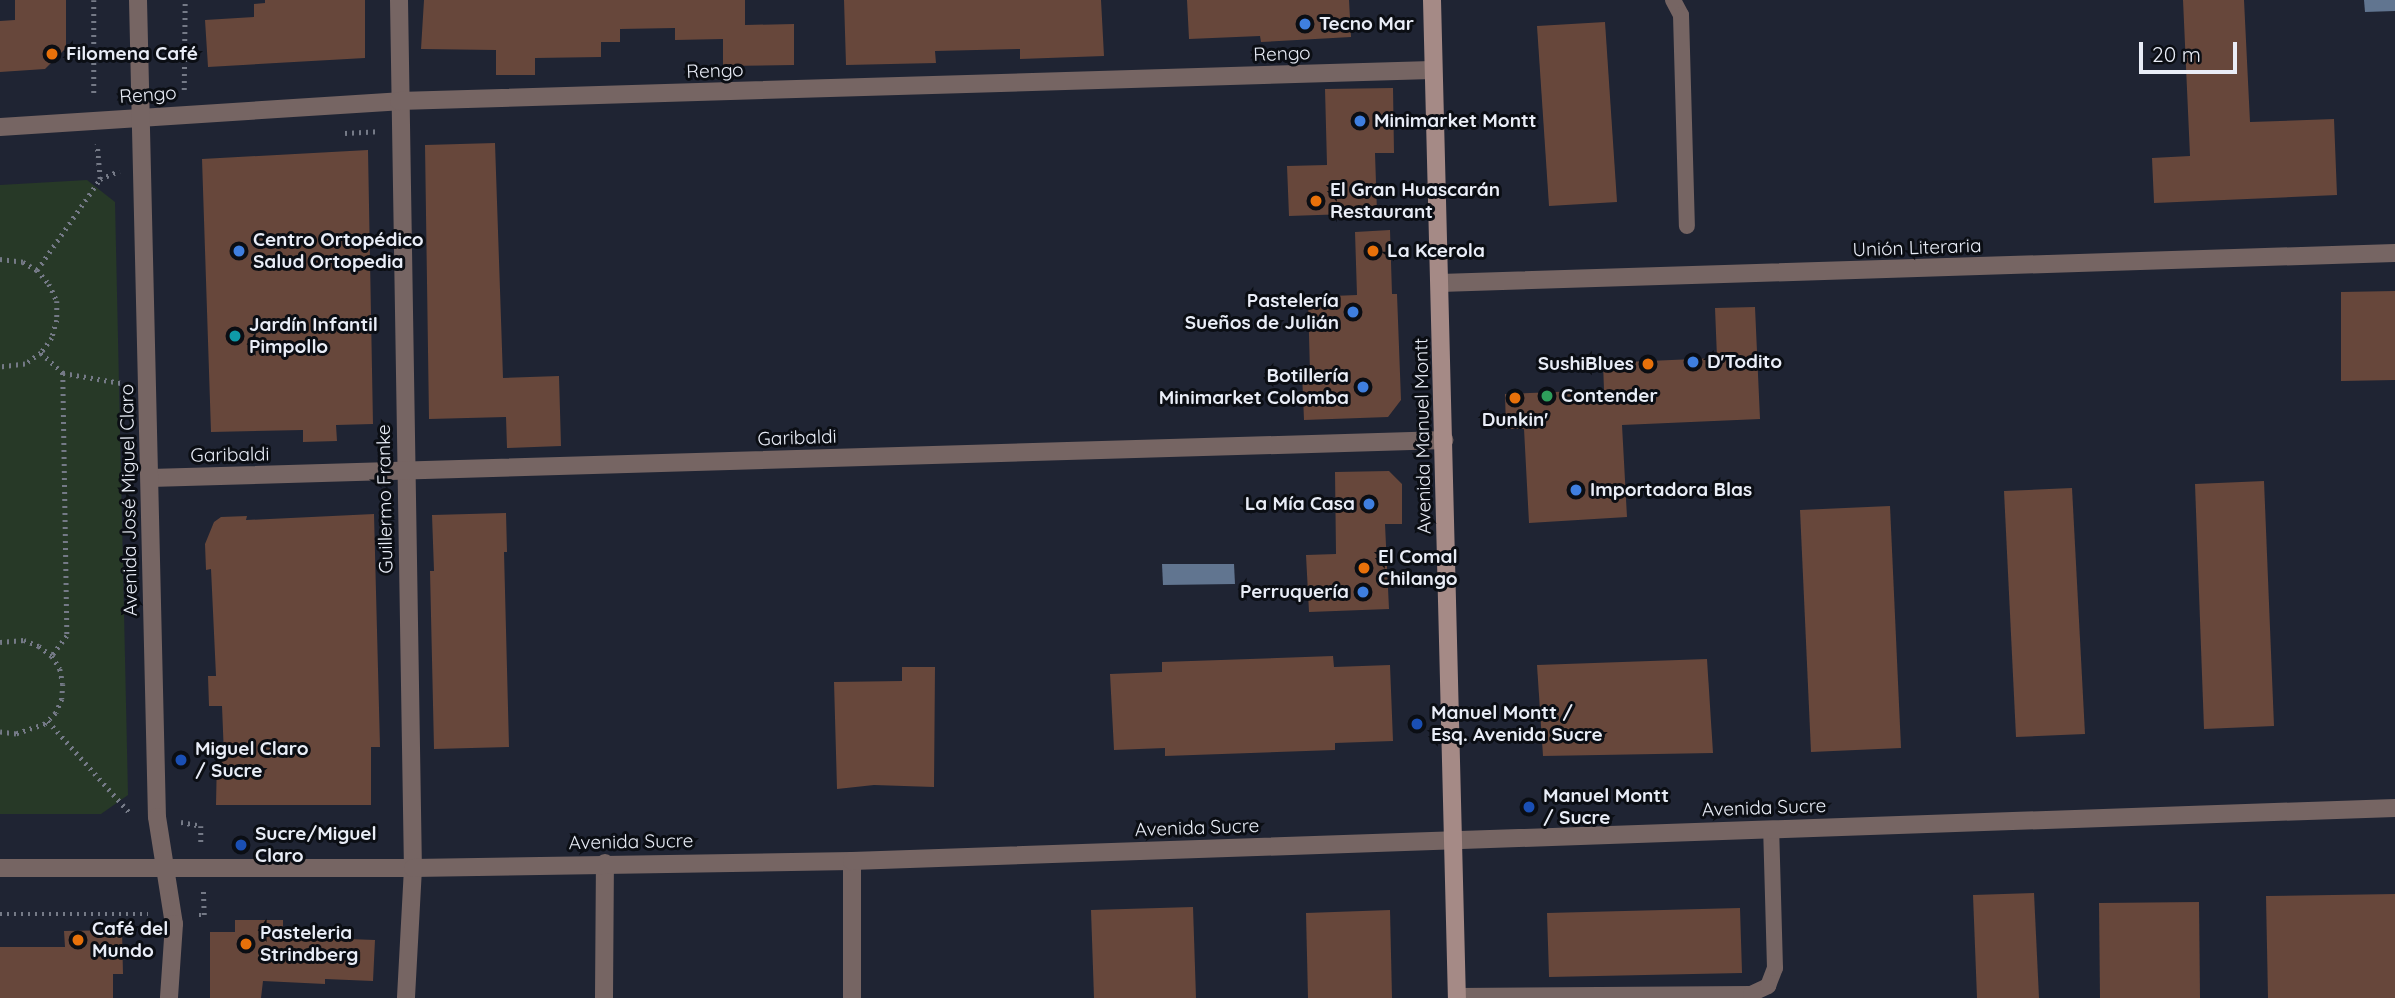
<!DOCTYPE html>
<meta charset="utf-8">
<style>
body{margin:0}
#map{position:relative;width:2395px;height:998px;overflow:hidden;background:#1f2433;font-family:Quicksand,sans-serif}
div>[style]{position:absolute}
.green>*{inset:0;background:#273927}
.water>*{inset:0;background:#617590}
.building>*{inset:0;background:#67473b}
.path>*{height:4.5px;margin-top:-2.25px;transform-origin:0;background:repeating-linear-gradient(90deg,#757a87 0 2px,transparent 0 7px)}
.service>*{height:16px;margin:-8px;padding:0 8px;transform-origin:8px;border-radius:8px;background:#766563}
.minor>*{height:18px;margin:-9px;padding:0 9px;transform-origin:9px;border-radius:9px;background:#766563}
.tertiary>*{height:18px;margin:-9px;padding:0 9px;transform-origin:9px;border-radius:9px;background:#766563}
.secondary>*{height:18px;margin:-9px;padding:0 9px;transform-origin:9px;border-radius:9px;background:#a58a86}
.dots>*{width:19px;height:19px;translate:-50% -50%;box-sizing:border-box;border:4px solid #0b0e14;border-radius:50%}
span{translate:-50% -50%;white-space:nowrap;text-align:center;line-height:1.15;-webkit-text-stroke:6px #0b0e14;paint-order:stroke}
.poi-label{font-size:19px;color:#e9edf7;font-weight:700}
.left{translate:0 -50%;text-align:left}
.right{translate:-100% -50%;text-align:right}
.street-label{font-size:19px;color:#e9edf7}
.scale{position:absolute;left:2139px;top:42px;width:98px;height:32px;box-sizing:border-box;border:4px solid #e9edf7;border-top:0;padding-left:9px;font-size:21px;line-height:24px;white-space:nowrap;color:#e9edf7;-webkit-text-stroke:5px #0b0e14;paint-order:stroke}
</style>
<div id="map">
<div class="green">
<div style="clip-path:polygon(87px 180px,115px 202px,128px 795px,101px 814px,0 814px,0 185px)"></div>
</div>
<div class="water">
<div style="clip-path:polygon(2364px 0,2395px 0,2395px 11px,2365px 12px)"></div>
<div style="clip-path:polygon(1162px 564px,1234px 564px,1235px 584px,1163px 585px)"></div>
</div>
<div class="building">
<div style="clip-path:polygon(15px 0,66px 0,66px 48px,45px 69px,0 72px,0 21px,15px 20px)"></div>
<div style="clip-path:polygon(265px 0,365px 0,365px 58px,208px 67px,205px 20px,254px 17px,254px 4px,265px 3px)"></div>
<div style="clip-path:polygon(424px 0,745px 0,745px 25px,794px 24px,794px 65px,723px 66px,723px 39px,675px 40px,675px 28px,620px 29px,620px 42px,601px 42px,601px 57px,535px 58px,535px 75px,496px 75px,496px 50px,421px 49px)"></div>
<div style="clip-path:polygon(844px 0,1101px 0,1104px 56px,1020px 59px,1020px 49px,935px 51px,936px 63px,846px 65px)"></div>
<div style="clip-path:polygon(1187px 0,1349px 0,1351px 37px,1261px 42px,1260px 36px,1189px 39px)"></div>
<div style="clip-path:polygon(2183px 0,2244px 0,2250px 122px,2334px 119px,2337px 195px,2154px 203px,2152px 158px,2190px 156px)"></div>
<div style="clip-path:polygon(1605px 22px,1617px 202px,1549px 206px,1537px 26px)"></div>
<div style="clip-path:polygon(1393px 88px,1394px 153px,1375px 153px,1377px 213px,1289px 216px,1287px 166px,1327px 165px,1325px 89px)"></div>
<div style="clip-path:polygon(495px 143px,503px 378px,559px 376px,561px 446px,507px 448px,506px 417px,429px 419px,425px 145px)"></div>
<div style="clip-path:polygon(368px 150px,373px 424px,336px 425px,337px 441px,303px 442px,303px 430px,211px 432px,202px 159px)"></div>
<div style="clip-path:polygon(1390px 230px,1392px 294px,1397px 294px,1401px 400px,1388px 417px,1304px 420px,1302px 373px,1310px 373px,1308px 297px,1357px 295px,1355px 232px)"></div>
<div style="clip-path:polygon(2395px 291px,2395px 380px,2341px 381px,2341px 292px)"></div>
<div style="clip-path:polygon(1755px 307px,1760px 419px,1622px 425px,1627px 517px,1529px 523px,1524px 429px,1506px 429px,1505px 394px,1604px 390px,1603px 363px,1717px 358px,1715px 308px)"></div>
<div style="clip-path:polygon(1389px 471px,1402px 484px,1402px 524px,1385px 524px,1389px 609px,1309px 612px,1306px 555px,1336px 554px,1335px 472px)"></div>
<div style="clip-path:polygon(2264px 481px,2274px 726px,2204px 729px,2195px 484px)"></div>
<div style="clip-path:polygon(2072px 488px,2085px 734px,2016px 737px,2004px 491px)"></div>
<div style="clip-path:polygon(1890px 506px,1901px 748px,1811px 752px,1800px 510px)"></div>
<div style="clip-path:polygon(506px 513px,507px 552px,504px 552px,509px 747px,434px 749px,430px 571px,434px 571px,432px 515px)"></div>
<div style="clip-path:polygon(374px 514px,380px 747px,371px 747px,371px 805px,216px 805px,217px 756px,224px 756px,222px 706px,209px 706px,208px 676px,216px 676px,211px 569px,206px 570px,205px 544px,214px 522px,221px 517px,247px 516px,246px 520px)"></div>
<div style="clip-path:polygon(1333px 656px,1334px 667px,1390px 665px,1393px 741px,1335px 743px,1335px 750px,1165px 756px,1165px 748px,1114px 750px,1110px 674px,1162px 672px,1162px 662px)"></div>
<div style="clip-path:polygon(1707px 659px,1713px 753px,1543px 756px,1537px 665px)"></div>
<div style="clip-path:polygon(902px 667px,935px 667px,934px 787px,874px 785px,837px 789px,834px 682px,902px 681px)"></div>
<div style="clip-path:polygon(2034px 893px,2039px 998px,1977px 998px,1973px 895px)"></div>
<div style="clip-path:polygon(2395px 894px,2395px 998px,2268px 998px,2266px 896px)"></div>
<div style="clip-path:polygon(2199px 902px,2200px 998px,2100px 998px,2099px 903px)"></div>
<div style="clip-path:polygon(1193px 907px,1196px 998px,1094px 998px,1091px 910px)"></div>
<div style="clip-path:polygon(1740px 908px,1742px 973px,1549px 977px,1547px 913px)"></div>
<div style="clip-path:polygon(1390px 910px,1392px 998px,1308px 998px,1306px 913px)"></div>
<div style="clip-path:polygon(235px 920px,283px 920px,283px 930px,349px 933px,349px 939px,375px 940px,373px 981px,325px 979px,325px 984px,263px 981px,261px 998px,210px 998px,210px 932px,235px 932px)"></div>
<div style="clip-path:polygon(122px 930px,123px 974px,113px 974px,113px 998px,0 998px,0 947px,65px 947px,64px 931px)"></div>
</div>
<div class="path">
<div style="left:94px;top:0;width:97px;rotate:90deg"></div>
<div style="left:184px;top:90px;width:90px;rotate:-89.4deg"></div>
<div style="left:345px;top:133px;width:33px;rotate:-3deg"></div>
<div style="left:100px;top:179px;width:21px;rotate:-23deg"></div>
<div style="left:0;top:259px;width:23px;rotate:7deg"></div>
<div style="left:23px;top:262px;width:16px;rotate:30deg"></div>
<div style="left:37px;top:270px;width:18px;rotate:49deg"></div>
<div style="left:49px;top:284px;width:19px;rotate:65deg"></div>
<div style="left:57px;top:301px;width:19px;rotate:90deg"></div>
<div style="left:57px;top:320px;width:19px;rotate:106deg"></div>
<div style="left:52px;top:338px;width:19px;rotate:126deg"></div>
<div style="left:41px;top:353px;width:19px;rotate:145deg"></div>
<div style="left:25px;top:364px;width:25px;rotate:173deg"></div>
<div style="left:37px;top:270px;width:111px;rotate:-55.3deg"></div>
<div style="left:100px;top:179px;width:35px;rotate:-95deg"></div>
<div style="left:41px;top:353px;width:30px;rotate:42deg"></div>
<div style="left:63px;top:373px;width:263px;rotate:89.1deg"></div>
<div style="left:67px;top:636px;width:25px;rotate:127deg"></div>
<div style="left:63px;top:373px;width:59px;rotate:9.8deg"></div>
<div style="left:0;top:642px;width:24px;rotate:-5deg"></div>
<div style="left:24px;top:640px;width:16px;rotate:22deg"></div>
<div style="left:39px;top:646px;width:16px;rotate:38deg"></div>
<div style="left:52px;top:656px;width:15px;rotate:58deg"></div>
<div style="left:60px;top:669px;width:15px;rotate:79deg"></div>
<div style="left:63px;top:684px;width:15px;rotate:94deg"></div>
<div style="left:62px;top:699px;width:15px;rotate:113deg"></div>
<div style="left:56px;top:713px;width:16px;rotate:135deg"></div>
<div style="left:45px;top:724px;width:31px;rotate:161deg"></div>
<div style="left:16px;top:734px;width:16px;rotate:-173deg"></div>
<div style="left:48px;top:721px;width:125px;rotate:48.3deg"></div>
<div style="left:181px;top:822px;width:20px;rotate:11deg"></div>
<div style="left:201px;top:826px;width:17px;rotate:90deg"></div>
<div style="left:0;top:914px;width:148px"></div>
<div style="left:199px;top:915px;width:5px"></div>
<div style="left:204px;top:915px;width:24px;rotate:-92deg"></div>
</div>
<div class="service">
<div style="left:1673px;top:0;width:17px;rotate:62deg"></div>
<div style="left:1681px;top:15px;width:211px;rotate:88.4deg"></div>
<div style="left:1457px;top:996px;width:294px;rotate:-0.4deg"></div>
<div style="left:1751px;top:994px;width:19px;rotate:-25deg"></div>
<div style="left:1768px;top:986px;width:19px;rotate:-69deg"></div>
<div style="left:1775px;top:968px;width:139px;rotate:-91.6deg"></div>
</div>
<div class="minor">
<div style="left:399px;top:0;width:868px;rotate:89.08deg"></div>
<div style="left:413px;top:868px;width:130px;rotate:93.1deg"></div>
<div style="left:0;top:127px;width:400px;rotate:-3.7deg"></div>
<div style="left:399px;top:101px;width:1033px;rotate:-1.72deg"></div>
<div style="left:1440px;top:283px;width:955px;rotate:-1.8deg"></div>
<div style="left:150px;top:478px;width:1295px;rotate:-1.68deg"></div>
<div style="left:604px;top:998px;width:135px;rotate:-89.6deg"></div>
<div style="left:852px;top:998px;width:137px;rotate:-90deg"></div>
</div>
<div class="tertiary">
<div style="left:138px;top:0;width:817px;rotate:88.67deg"></div>
<div style="left:157px;top:817px;width:108px;rotate:81deg"></div>
<div style="left:174px;top:924px;width:74px;rotate:93.9deg"></div>
<div style="left:0;top:868px;width:413px"></div>
<div style="left:413px;top:868px;width:439px;rotate:-0.9deg"></div>
<div style="left:852px;top:861px;width:1544px;rotate:-1.97deg"></div>
</div>
<div class="secondary">
<div style="left:1432px;top:0;width:998px;rotate:88.57deg"></div>
</div>
<div class="dots">
<div style="left:1305px;top:24px;background:#3f7fe0"></div>
<div style="left:52px;top:54px;background:#e8710a"></div>
<div style="left:1360px;top:121px;background:#3f7fe0"></div>
<div style="left:1316px;top:201px;background:#e8710a"></div>
<div style="left:239px;top:251px;background:#3f7fe0"></div>
<div style="left:1373px;top:251px;background:#e8710a"></div>
<div style="left:1353px;top:312px;background:#3f7fe0"></div>
<div style="left:235px;top:336px;background:#0f9aa8"></div>
<div style="left:1693px;top:362px;background:#3f7fe0"></div>
<div style="left:1648px;top:364px;background:#e8710a"></div>
<div style="left:1363px;top:387px;background:#3f7fe0"></div>
<div style="left:1547px;top:396px;background:#2e9e5b"></div>
<div style="left:1515px;top:398px;background:#e8710a"></div>
<div style="left:1576px;top:490px;background:#3f7fe0"></div>
<div style="left:1369px;top:504px;background:#3f7fe0"></div>
<div style="left:1364px;top:568px;background:#e8710a"></div>
<div style="left:1363px;top:592px;background:#3f7fe0"></div>
<div style="left:1417px;top:724px;background:#1a4fb4"></div>
<div style="left:181px;top:760px;background:#1a4fb4"></div>
<div style="left:1529px;top:807px;background:#1a4fb4"></div>
<div style="left:241px;top:845px;background:#1a4fb4"></div>
<div style="left:78px;top:940px;background:#e8710a"></div>
<div style="left:246px;top:944px;background:#e8710a"></div>
</div>
<div class="poi-label">
<span class="left" style="left:1319px;top:24px">Tecno Mar</span>
<span class="left" style="left:66px;top:54px">Filomena Café</span>
<span class="left" style="left:1374px;top:121px">Minimarket Montt</span>
<span class="left" style="left:1330px;top:201px">El Gran Huascarán<br>Restaurant</span>
<span class="left" style="left:253px;top:251px">Centro Ortopédico<br>Salud Ortopedia</span>
<span class="left" style="left:1387px;top:251px">La Kcerola</span>
<span class="right" style="left:1339px;top:312px">Pastelería<br>Sueños de Julián</span>
<span class="left" style="left:249px;top:336px">Jardín Infantil<br>Pimpollo</span>
<span class="left" style="left:1707px;top:362px">D'Todito</span>
<span class="right" style="left:1634px;top:364px">SushiBlues</span>
<span class="right" style="left:1349px;top:387px">Botillería<br>Minimarket Colomba</span>
<span class="left" style="left:1561px;top:396px">Contender</span>
<span style="left:1515px;top:420px">Dunkin'</span>
<span class="left" style="left:1590px;top:490px">Importadora Blas</span>
<span class="right" style="left:1355px;top:504px">La Mía Casa</span>
<span class="left" style="left:1378px;top:568px">El Comal<br>Chilango</span>
<span class="right" style="left:1349px;top:592px">Perruquería</span>
<span class="left" style="left:1431px;top:724px">Manuel Montt /<br>Esq. Avenida Sucre</span>
<span class="left" style="left:195px;top:760px">Miguel Claro<br>/ Sucre</span>
<span class="left" style="left:1543px;top:807px">Manuel Montt<br>/ Sucre</span>
<span class="left" style="left:255px;top:845px">Sucre/Miguel<br>Claro</span>
<span class="left" style="left:92px;top:940px">Café del<br>Mundo</span>
<span class="left" style="left:260px;top:944px">Pasteleria<br>Strindberg</span>
</div>
<div class="street-label">
<span style="left:1282px;top:54px;rotate:-2deg">Rengo</span>
<span style="left:715px;top:71px;rotate:-2deg">Rengo</span>
<span style="left:148px;top:95px;rotate:-4deg">Rengo</span>
<span style="left:1917px;top:248px;rotate:-2deg">Unión Literaria</span>
<span style="left:1423px;top:436px;rotate:-91deg">Avenida Manuel Montt</span>
<span style="left:797px;top:438px;rotate:-2deg">Garibaldi</span>
<span style="left:230px;top:455px;rotate:-1deg">Garibaldi</span>
<span style="left:385px;top:499px;rotate:-91deg">Guillermo Franke</span>
<span style="left:129px;top:500px;rotate:-91deg">Avenida José Miguel Claro</span>
<span style="left:1764px;top:808px;rotate:-2deg">Avenida Sucre</span>
<span style="left:1197px;top:828px;rotate:-2deg">Avenida Sucre</span>
<span style="left:631px;top:842px;rotate:-1deg">Avenida Sucre</span>
</div>
<div class="scale">20 m</div>
</div>
